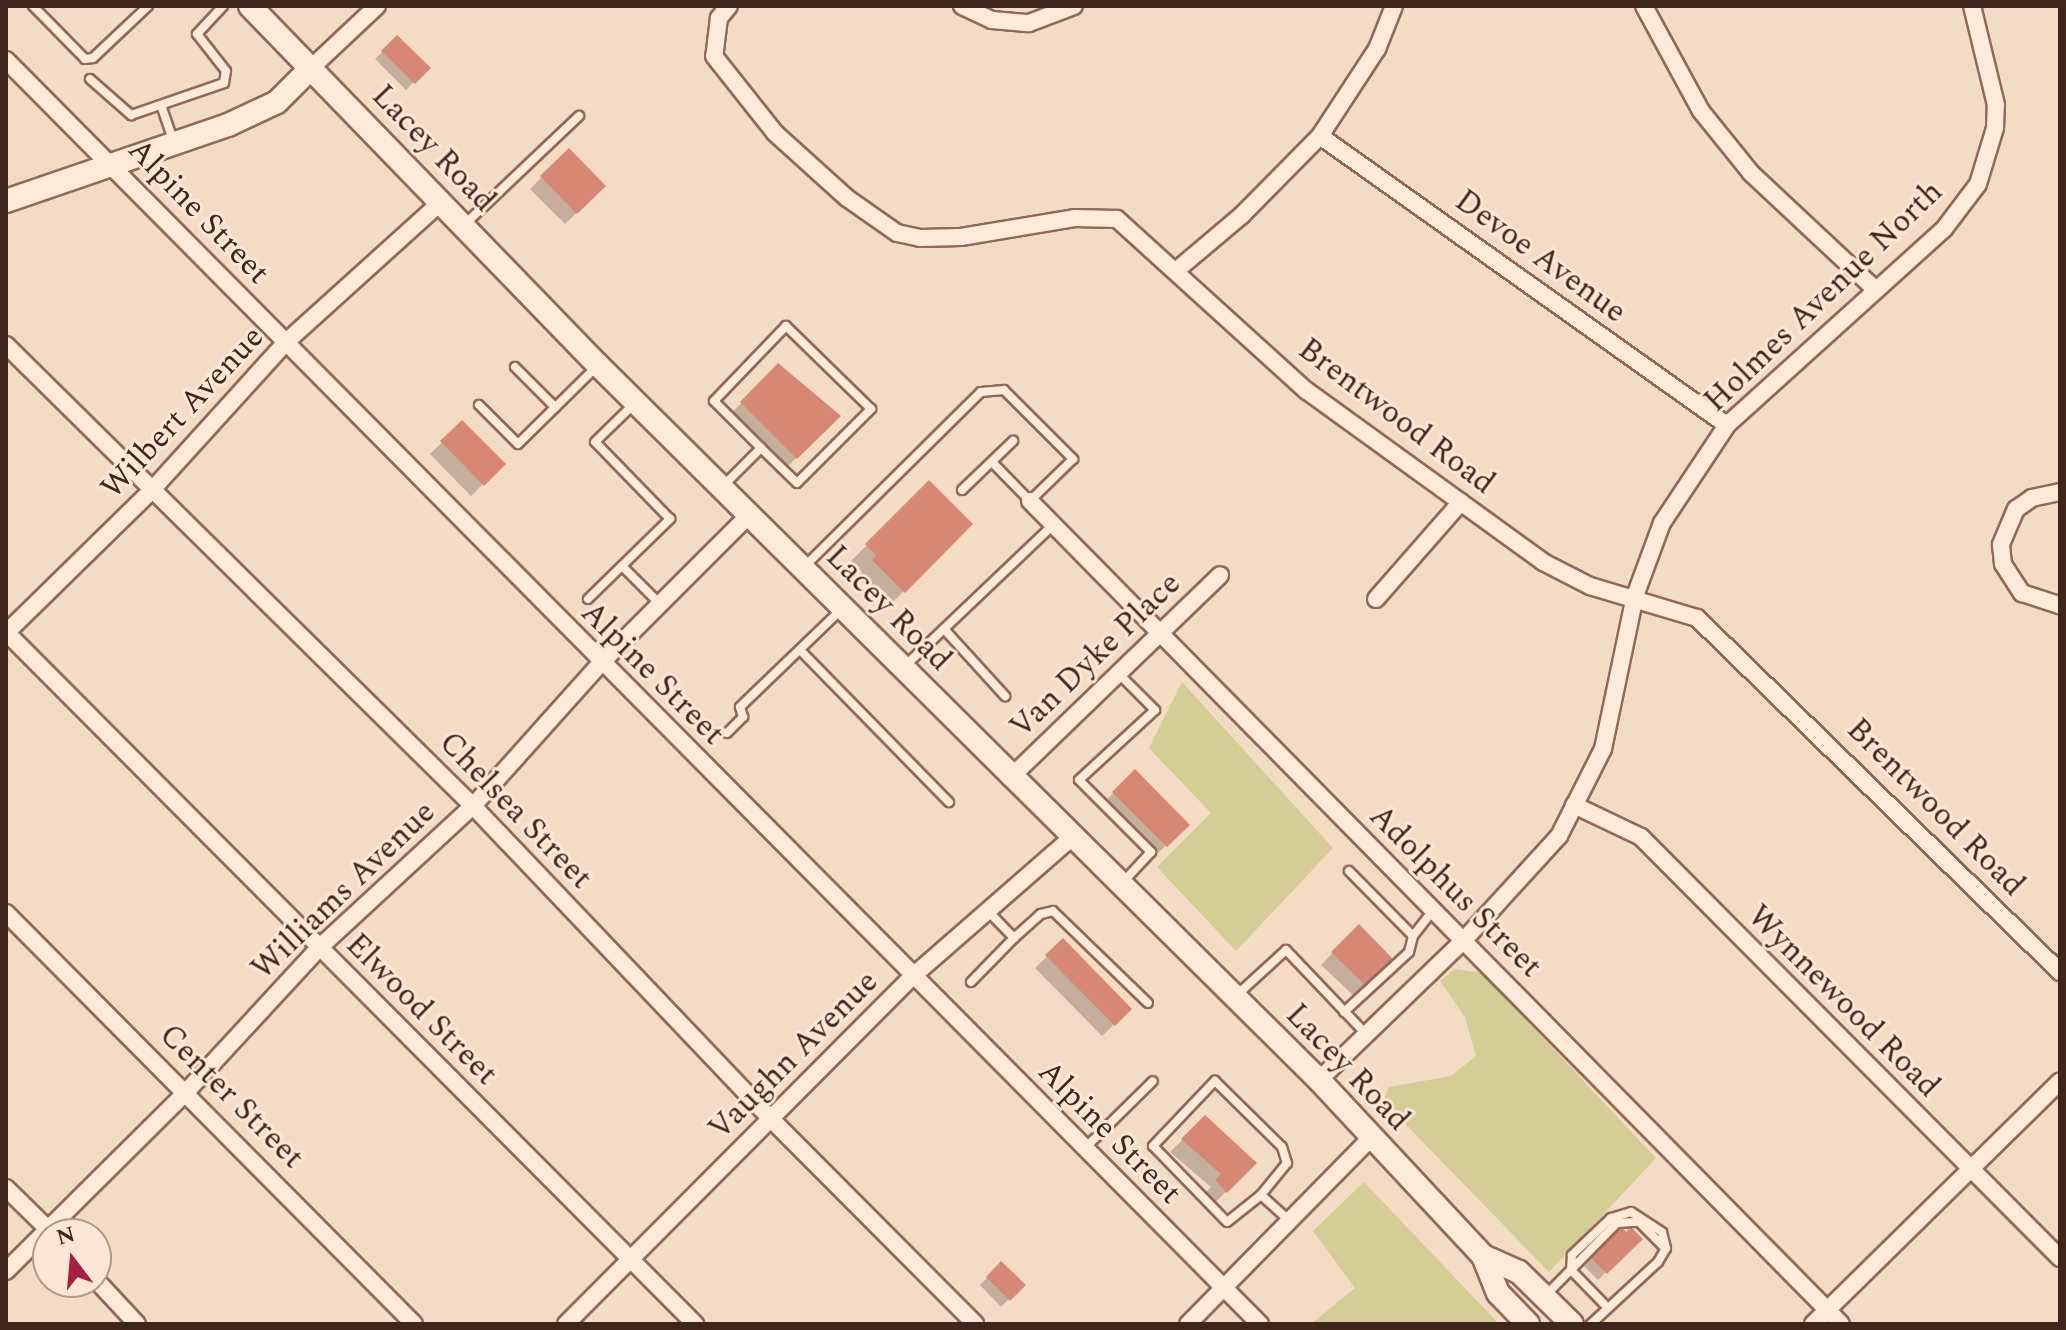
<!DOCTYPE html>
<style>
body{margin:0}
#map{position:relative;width:2066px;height:1330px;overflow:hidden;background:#f4dbc4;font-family:Spectral,serif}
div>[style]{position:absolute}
.green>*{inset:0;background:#d4cd96}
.shadow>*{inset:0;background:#0003}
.building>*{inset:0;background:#d68875}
.roads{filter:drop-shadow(2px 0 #916957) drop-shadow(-2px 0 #916957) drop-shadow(0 2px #916957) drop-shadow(0 -2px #916957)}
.lane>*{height:8px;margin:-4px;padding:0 4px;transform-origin:4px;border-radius:4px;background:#fdead9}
.street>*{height:16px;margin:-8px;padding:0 8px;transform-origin:8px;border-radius:8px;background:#fdead9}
.secondary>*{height:22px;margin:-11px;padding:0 11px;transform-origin:11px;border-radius:11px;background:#fdead9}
span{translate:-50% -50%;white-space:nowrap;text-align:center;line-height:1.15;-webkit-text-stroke:6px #fae7d5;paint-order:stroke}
.street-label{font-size:32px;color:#3f261d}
.frame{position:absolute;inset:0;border:8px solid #3f261d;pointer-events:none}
.north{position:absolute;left:32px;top:1218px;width:80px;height:80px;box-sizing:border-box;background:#fae7d5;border:2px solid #af9a8b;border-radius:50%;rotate:344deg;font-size:22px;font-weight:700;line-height:32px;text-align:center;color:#3f261d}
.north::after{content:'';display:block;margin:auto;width:28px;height:36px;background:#a8203f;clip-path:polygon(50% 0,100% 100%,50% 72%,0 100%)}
</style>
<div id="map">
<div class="green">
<div style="clip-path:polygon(1182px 682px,1333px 848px,1236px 951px,1157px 867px,1211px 813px,1149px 748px)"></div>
<div style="clip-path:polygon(1455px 969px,1482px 973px,1656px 1158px,1549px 1272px,1383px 1101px,1389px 1087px,1451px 1076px,1476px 1056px,1465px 1017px,1440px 981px)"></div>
<div style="clip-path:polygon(1364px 1182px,1499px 1324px,1311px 1324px,1355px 1288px,1313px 1231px)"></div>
</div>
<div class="shadow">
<div style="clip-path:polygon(397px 38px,428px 68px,406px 90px,375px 59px)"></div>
<div style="clip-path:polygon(569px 150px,604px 186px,565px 224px,530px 189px)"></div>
<div style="clip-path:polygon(779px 366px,838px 416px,780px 474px,725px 419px)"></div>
<div style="clip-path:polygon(462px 423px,503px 464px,471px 496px,430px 454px)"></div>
<div style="clip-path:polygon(929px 483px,970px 524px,888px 607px,857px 577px,862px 572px,851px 561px)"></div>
<div style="clip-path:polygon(1135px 772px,1187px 825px,1154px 857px,1102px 804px)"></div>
<div style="clip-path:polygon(1359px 926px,1390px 959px,1354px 996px,1321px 965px)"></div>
<div style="clip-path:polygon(1063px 941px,1130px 1009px,1102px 1036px,1035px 968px)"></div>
<div style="clip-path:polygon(1205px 1118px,1254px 1163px,1215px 1203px,1205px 1193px,1211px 1187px,1170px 1152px)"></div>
<div style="clip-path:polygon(1621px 1229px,1640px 1239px,1598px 1280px,1584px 1266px)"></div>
<div style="clip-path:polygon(1001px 1264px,1023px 1285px,1001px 1307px,980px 1285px)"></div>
</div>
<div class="building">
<div style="clip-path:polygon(397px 35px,431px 68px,415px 84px,381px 51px)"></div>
<div style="clip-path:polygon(569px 148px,606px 186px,577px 214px,540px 176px)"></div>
<div style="clip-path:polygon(778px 363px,841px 416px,797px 459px,740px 402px)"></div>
<div style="clip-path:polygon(462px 420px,506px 464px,484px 486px,440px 441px)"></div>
<div style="clip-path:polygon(929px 480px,973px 524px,905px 593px,872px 560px,876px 555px,865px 544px)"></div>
<div style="clip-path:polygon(1135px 769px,1190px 825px,1167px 847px,1112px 792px)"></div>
<div style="clip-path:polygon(1359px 924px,1393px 959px,1366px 986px,1331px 952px)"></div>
<div style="clip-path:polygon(1063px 938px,1132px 1009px,1115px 1026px,1045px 955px)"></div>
<div style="clip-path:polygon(1205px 1115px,1257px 1163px,1227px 1193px,1215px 1180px,1221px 1174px,1181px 1139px)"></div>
<div style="clip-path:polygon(1621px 1226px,1626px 1232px,1631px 1227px,1643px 1239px,1607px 1274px,1590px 1257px)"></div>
<div style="clip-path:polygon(1001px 1261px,1026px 1285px,1010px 1301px,986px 1277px)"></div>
</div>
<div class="roads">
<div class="lane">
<div style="left:33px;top:6px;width:74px;rotate:45.5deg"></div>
<div style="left:85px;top:59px;width:8px;rotate:-7deg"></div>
<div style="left:93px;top:58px;width:76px;rotate:-43.4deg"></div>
<div style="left:90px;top:79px;width:55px;rotate:41.3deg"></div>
<div style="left:131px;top:115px;width:98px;rotate:-19deg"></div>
<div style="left:224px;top:83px;width:12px;rotate:-81deg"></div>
<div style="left:226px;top:71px;width:47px;rotate:-128.1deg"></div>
<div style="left:197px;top:34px;width:38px;rotate:-47deg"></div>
<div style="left:161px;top:105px;width:39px;rotate:71deg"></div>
<div style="left:463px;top:226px;width:160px;rotate:-43.5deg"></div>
<div style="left:515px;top:367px;width:57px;rotate:45deg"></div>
<div style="left:479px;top:405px;width:55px;rotate:45deg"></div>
<div style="left:518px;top:444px;width:112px;rotate:-44.6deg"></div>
<div style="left:723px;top:486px;width:54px;rotate:-45deg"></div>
<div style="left:761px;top:448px;width:50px;rotate:44.2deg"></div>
<div style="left:797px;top:483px;width:105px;rotate:-45deg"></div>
<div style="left:871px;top:409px;width:119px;rotate:-135.7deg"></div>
<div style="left:786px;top:326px;width:104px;rotate:133.8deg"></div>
<div style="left:714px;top:401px;width:66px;rotate:45deg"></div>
<div style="left:962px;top:490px;width:71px;rotate:-43.9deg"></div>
<div style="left:622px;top:566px;width:54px;rotate:45deg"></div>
<div style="left:803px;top:568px;width:250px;rotate:-44.7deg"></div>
<div style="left:981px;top:392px;width:23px;rotate:-5deg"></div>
<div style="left:1004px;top:390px;width:98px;rotate:45deg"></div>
<div style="left:1073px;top:459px;width:60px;rotate:135.7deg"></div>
<div style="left:1030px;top:501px;width:54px;rotate:-134.3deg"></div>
<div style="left:588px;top:599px;width:115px;rotate:-44.3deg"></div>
<div style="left:670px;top:519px;width:107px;rotate:-134.2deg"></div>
<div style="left:595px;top:442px;width:56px;rotate:-44.3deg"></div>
<div style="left:944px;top:629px;width:91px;rotate:47.7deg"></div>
<div style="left:800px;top:650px;width:213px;rotate:45.6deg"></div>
<div style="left:906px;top:665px;width:203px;rotate:-43.6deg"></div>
<div style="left:1119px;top:674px;width:51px;rotate:45deg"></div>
<div style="left:1155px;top:710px;width:103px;rotate:137.4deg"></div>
<div style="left:1079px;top:780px;width:102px;rotate:45deg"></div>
<div style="left:1151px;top:852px;width:41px;rotate:133deg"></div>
<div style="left:727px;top:733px;width:23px;rotate:-45deg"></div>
<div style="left:743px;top:717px;width:10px;rotate:-107deg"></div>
<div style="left:740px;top:707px;width:141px;rotate:-43.9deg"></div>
<div style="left:1349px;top:871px;width:91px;rotate:45.4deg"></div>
<div style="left:1014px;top:938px;width:36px;rotate:-42deg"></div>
<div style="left:1041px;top:914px;width:12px;rotate:-14deg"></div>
<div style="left:1053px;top:911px;width:132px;rotate:44.1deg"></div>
<div style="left:971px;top:982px;width:62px;rotate:-45.7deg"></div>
<div style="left:1014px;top:938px;width:37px;rotate:-134deg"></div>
<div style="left:1238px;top:994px;width:65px;rotate:-42.5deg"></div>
<div style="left:1286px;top:950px;width:116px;rotate:46.4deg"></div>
<div style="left:1344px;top:1012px;width:88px;rotate:-42.7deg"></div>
<div style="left:1409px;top:952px;width:16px;rotate:-76deg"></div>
<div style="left:1413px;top:936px;width:33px;rotate:-52deg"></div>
<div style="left:1085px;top:1148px;width:95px;rotate:-44.6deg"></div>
<div style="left:1261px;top:1195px;width:43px;rotate:141.5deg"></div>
<div style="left:1227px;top:1222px;width:106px;rotate:-134.2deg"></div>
<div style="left:1153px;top:1146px;width:90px;rotate:-46.4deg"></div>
<div style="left:1215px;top:1081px;width:94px;rotate:44.6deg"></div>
<div style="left:1282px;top:1147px;width:17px;rotate:73deg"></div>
<div style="left:1287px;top:1163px;width:41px;rotate:129.1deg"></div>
<div style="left:1261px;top:1195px;width:38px;rotate:42deg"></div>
<div style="left:1545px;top:1296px;width:103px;rotate:-45.4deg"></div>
<div style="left:1617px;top:1223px;width:22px;rotate:-3deg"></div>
<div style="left:1639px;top:1222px;width:37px;rotate:45deg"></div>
<div style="left:1591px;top:1324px;width:91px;rotate:-42.8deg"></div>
<div style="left:1658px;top:1262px;width:16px;rotate:-60deg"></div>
<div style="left:1666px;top:1248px;width:16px;rotate:-104deg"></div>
<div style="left:1662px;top:1232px;width:37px;rotate:-147deg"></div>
<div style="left:1631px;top:1212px;width:21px;rotate:163deg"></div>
<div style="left:1611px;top:1218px;width:54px;rotate:136.5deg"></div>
<div style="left:1572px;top:1255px;width:15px;rotate:94deg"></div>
<div style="left:1571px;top:1270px;width:53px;rotate:45.8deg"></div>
</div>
<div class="street">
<div style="left:729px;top:6px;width:16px;rotate:130deg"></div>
<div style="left:719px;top:18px;width:38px;rotate:97deg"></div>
<div style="left:714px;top:56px;width:98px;rotate:51.6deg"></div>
<div style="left:775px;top:133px;width:97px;rotate:42.1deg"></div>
<div style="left:847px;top:198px;width:61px;rotate:35deg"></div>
<div style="left:897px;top:233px;width:24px;rotate:12deg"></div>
<div style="left:920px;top:238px;width:41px;rotate:-1.4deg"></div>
<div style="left:961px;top:237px;width:115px;rotate:-9.5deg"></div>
<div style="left:1074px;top:218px;width:43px;rotate:1.3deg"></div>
<div style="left:1117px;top:219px;width:256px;rotate:42.2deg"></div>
<div style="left:1307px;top:391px;width:291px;rotate:35.9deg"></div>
<div style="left:1543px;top:562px;width:53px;rotate:27.1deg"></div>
<div style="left:1590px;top:586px;width:112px;rotate:16.7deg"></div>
<div style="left:1697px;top:618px;width:507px;rotate:44.28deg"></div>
<div style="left:962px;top:6px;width:33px;rotate:25deg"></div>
<div style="left:992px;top:20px;width:37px;rotate:5deg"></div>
<div style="left:1029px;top:23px;width:48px;rotate:-20.7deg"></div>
<div style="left:1644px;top:6px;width:119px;rotate:61.5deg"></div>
<div style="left:1701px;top:111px;width:80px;rotate:51.1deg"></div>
<div style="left:1751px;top:173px;width:171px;rotate:43.1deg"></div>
<div style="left:6px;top:60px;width:1781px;rotate:45.23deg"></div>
<div style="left:310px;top:69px;width:92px;rotate:-43.2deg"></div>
<div style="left:1320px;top:136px;width:499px;rotate:35.4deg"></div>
<div style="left:1178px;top:269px;width:84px;rotate:-40.2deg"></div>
<div style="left:1242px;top:215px;width:111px;rotate:-45.4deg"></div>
<div style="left:1320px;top:136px;width:104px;rotate:-56.8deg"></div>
<div style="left:1377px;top:49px;width:46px;rotate:-68.4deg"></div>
<div style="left:6px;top:345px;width:656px;rotate:44.63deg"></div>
<div style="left:473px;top:806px;width:432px;rotate:46.4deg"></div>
<div style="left:771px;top:1119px;width:289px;rotate:45.1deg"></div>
<div style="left:2060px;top:492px;width:29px;rotate:168deg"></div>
<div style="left:2032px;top:498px;width:19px;rotate:145deg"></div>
<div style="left:2016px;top:509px;width:39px;rotate:113deg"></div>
<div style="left:2001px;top:545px;width:19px;rotate:84deg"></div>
<div style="left:2003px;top:564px;width:35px;rotate:57deg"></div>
<div style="left:2022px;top:593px;width:40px;rotate:18deg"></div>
<div style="left:1030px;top:501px;width:1155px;rotate:45.42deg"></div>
<div style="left:1376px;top:599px;width:129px;rotate:-48.8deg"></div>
<div style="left:6px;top:632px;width:977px;rotate:45.12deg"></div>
<div style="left:6px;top:633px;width:203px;rotate:-44.4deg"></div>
<div style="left:151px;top:491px;width:200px;rotate:-47.8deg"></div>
<div style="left:285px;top:343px;width:209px;rotate:-42.1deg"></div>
<div style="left:1010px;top:778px;width:292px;rotate:-44deg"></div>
<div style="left:1574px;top:805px;width:74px;rotate:25.5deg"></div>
<div style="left:1641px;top:837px;width:594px;rotate:45.14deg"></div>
<div style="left:6px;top:913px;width:579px;rotate:45.21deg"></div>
<div style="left:1319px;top:1080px;width:202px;rotate:-44deg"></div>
<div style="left:1464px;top:940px;width:141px;rotate:-47.6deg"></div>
<div style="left:1559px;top:836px;width:97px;rotate:-63.2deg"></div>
<div style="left:1603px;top:749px;width:156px;rotate:-78.2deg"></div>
<div style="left:1635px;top:596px;width:78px;rotate:-69.7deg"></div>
<div style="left:1662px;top:523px;width:118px;rotate:-56.4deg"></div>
<div style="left:1727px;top:425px;width:292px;rotate:-42.1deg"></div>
<div style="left:1944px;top:229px;width:56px;rotate:-52.9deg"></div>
<div style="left:1978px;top:184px;width:59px;rotate:-73.1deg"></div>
<div style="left:1995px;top:128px;width:23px;rotate:-88deg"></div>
<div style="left:1996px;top:105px;width:102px;rotate:-103.6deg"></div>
<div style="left:6px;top:1188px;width:66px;rotate:44.4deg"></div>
<div style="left:6px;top:1271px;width:255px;rotate:-44.8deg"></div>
<div style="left:187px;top:1091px;width:196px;rotate:-47.3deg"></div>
<div style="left:320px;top:947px;width:208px;rotate:-42.7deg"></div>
<div style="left:473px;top:806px;width:192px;rotate:-48.2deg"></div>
<div style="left:601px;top:663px;width:211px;rotate:-45deg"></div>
<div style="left:96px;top:1280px;width:60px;rotate:47deg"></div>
<div style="left:566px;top:1324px;width:491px;rotate:-45.1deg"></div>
<div style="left:913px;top:976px;width:210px;rotate:-41.1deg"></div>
<div style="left:1188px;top:1324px;width:261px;rotate:-45.5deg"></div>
<div style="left:1813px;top:1324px;width:346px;rotate:-44.5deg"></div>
</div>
<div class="secondary">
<div style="left:250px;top:6px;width:500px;rotate:45.9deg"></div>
<div style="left:598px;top:365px;width:1015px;rotate:44.76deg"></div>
<div style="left:1319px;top:1080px;width:241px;rotate:47deg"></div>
<div style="left:1483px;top:1256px;width:40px;rotate:68deg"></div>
<div style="left:1498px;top:1293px;width:43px;rotate:45.9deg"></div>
<div style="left:6px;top:201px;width:235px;rotate:-18.9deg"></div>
<div style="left:228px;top:125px;width:54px;rotate:-25.1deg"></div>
<div style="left:277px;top:102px;width:47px;rotate:-45deg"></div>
<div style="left:1483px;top:1256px;width:39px;rotate:24deg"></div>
<div style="left:1519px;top:1272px;width:74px;rotate:44.5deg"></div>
</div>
</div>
<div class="street-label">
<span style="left:433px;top:149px;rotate:46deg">Lacey Road</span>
<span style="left:198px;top:212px;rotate:46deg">Alpine Street</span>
<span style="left:1540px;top:257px;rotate:36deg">Devoe Avenue</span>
<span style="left:1824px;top:297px;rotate:-44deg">Holmes Avenue North</span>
<span style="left:183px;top:413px;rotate:-47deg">Wilbert Avenue</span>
<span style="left:1396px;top:417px;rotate:37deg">Brentwood Road</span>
<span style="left:888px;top:609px;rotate:45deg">Lacey Road</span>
<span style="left:1096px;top:656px;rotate:-44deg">Van Dyke Place</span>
<span style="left:652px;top:674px;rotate:45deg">Alpine Street</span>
<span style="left:1935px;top:808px;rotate:45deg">Brentwood Road</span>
<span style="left:515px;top:811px;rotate:46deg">Chelsea Street</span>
<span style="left:344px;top:891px;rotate:-44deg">Williams Avenue</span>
<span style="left:1455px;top:892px;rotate:45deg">Adolphus Street</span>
<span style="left:1843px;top:1002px;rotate:45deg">Wynnewood Road</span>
<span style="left:421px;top:1010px;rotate:45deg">Elwood Street</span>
<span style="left:794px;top:1056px;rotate:-45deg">Vaughn Avenue</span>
<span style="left:1347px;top:1068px;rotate:46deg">Lacey Road</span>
<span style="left:231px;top:1097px;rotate:45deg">Center Street</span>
<span style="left:1109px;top:1133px;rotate:45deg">Alpine Street</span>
</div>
<div class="frame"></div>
<div class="north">N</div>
</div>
